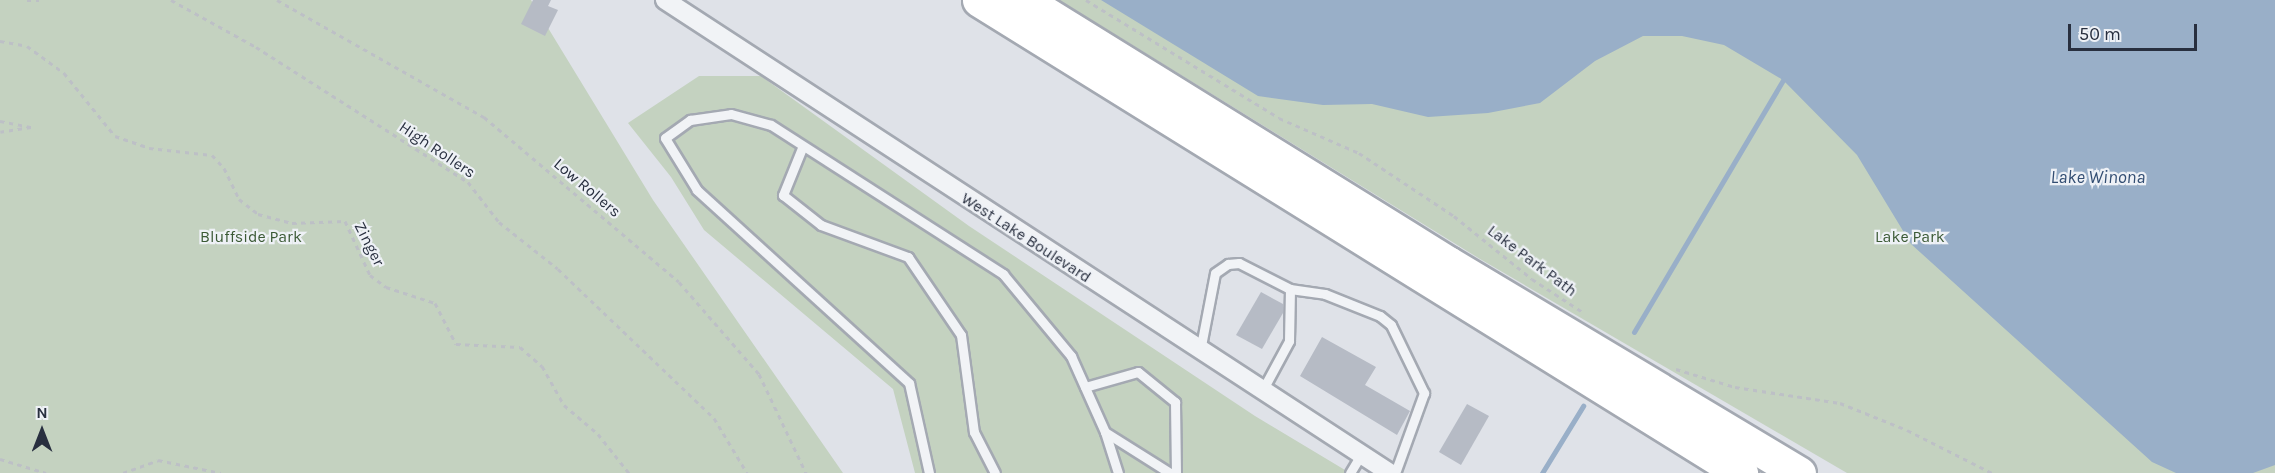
<!DOCTYPE html>
<style>
body{margin:0}
#map{position:relative;width:2275px;height:473px;overflow:hidden;background:#dfe2e8;font-family:Karla,sans-serif}
div>[style]{position:absolute}
.green>*{inset:0;background:#c4d2c0}
.water>*{inset:0;background:#99afc8}
.stream>*{height:5px;margin:-2.5px;padding:0 2.5px;transform-origin:2.5px;border-radius:2.5px;background:#99afc8}
.building>*{inset:0;background:#b6bbc5}
.path>*{height:3px;margin-top:-1.5px;transform-origin:0;background:repeating-linear-gradient(90deg,#bdc0c6 0 4.5px,transparent 0 9px)}
.roads{filter:drop-shadow(2px 0 #a4a9b2) drop-shadow(-2px 0 #a4a9b2) drop-shadow(0 2px #a4a9b2) drop-shadow(0 -2px #a4a9b2)}
.lane>*{height:9px;margin:-4.5px;padding:0 4.5px;transform-origin:4.5px;border-radius:4.5px;background:#f1f3f6}
.street>*{height:18px;margin:-9px;padding:0 9px;transform-origin:9px;border-radius:9px;background:#f1f3f6}
.highway>*{height:33px;margin:-16.5px;padding:0 16.5px;transform-origin:16.5px;border-radius:16.5px;background:#fff}
span{translate:-50% -50%;white-space:nowrap;text-align:center;line-height:1.15;-webkit-text-stroke:4.5px #eef1f6;paint-order:stroke}
.street-label{font-size:16px;color:#282f3f}
.park-label{font-size:16px;color:#3b5a35}
.water-label{font-size:18px;color:#324d72;font-style:italic}
.north{position:absolute;left:12px;top:401px;width:60px;height:60px;-webkit-text-stroke:4px #eef1f6;paint-order:stroke;rotate:0deg;font-size:16px;font-weight:700;line-height:24px;text-align:center;color:#282f3f}
.north::after{content:'';display:block;margin:auto;width:21px;height:27px;background:#282f3f;clip-path:polygon(50% 0,100% 100%,50% 72%,0 100%)}
.scale{position:absolute;left:2068px;top:24px;width:129px;height:27px;box-sizing:border-box;border:3px solid #282f3f;border-top:0;padding-left:8px;font-size:18px;line-height:21px;white-space:nowrap;color:#282f3f;-webkit-text-stroke:4px #eef1f6;paint-order:stroke}
</style>
<div id="map">
<div class="green">
<div style="clip-path:polygon(0 0,531px 0,653px 200px,843px 473px,0 473px)"></div>
<div style="clip-path:polygon(1059px 0,2275px 0,2275px 473px,1847px 473px,1480px 259px)"></div>
<div style="clip-path:polygon(699px 76px,761px 76px,969px 226px,1255px 416px,1350px 473px,915px 473px,893px 389px,704px 230px,671px 177px,628px 123px)"></div>
</div>
<div class="water">
<div style="clip-path:polygon(1101px 0,2275px 0,2275px 465px,2253px 473px,2176px 473px,2152px 462px,1911px 244px,1857px 155px,1783px 80px,1724px 45px,1682px 36px,1643px 36px,1595px 61px,1540px 103px,1488px 113px,1428px 117px,1372px 104px,1323px 105px,1258px 96px)"></div>
</div>
<div class="stream">
<div style="left:1634px;top:332px;width:293px;rotate:-59.4deg"></div>
<div style="left:1542px;top:473px;width:79px;rotate:-58.5deg"></div>
</div>
<div class="building">
<div style="clip-path:polygon(533px 0,551px 0,548px 6px,558px 10px,545px 36px,521px 24px)"></div>
<div style="clip-path:polygon(1261px 292px,1283px 304px,1283px 313px,1262px 349px,1236px 335px)"></div>
<div style="clip-path:polygon(1322px 337px,1376px 367px,1365px 385px,1410px 411px,1397px 435px,1300px 376px)"></div>
<div style="clip-path:polygon(1467px 404px,1489px 416px,1461px 465px,1439px 452px)"></div>
</div>
<div class="path">
<div style="left:27px;top:0;width:12px"></div>
<div style="left:171px;top:0;width:97px;rotate:28.9deg"></div>
<div style="left:256px;top:47px;width:251px;rotate:32.5deg"></div>
<div style="left:468px;top:182px;width:51px;rotate:52.2deg"></div>
<div style="left:499px;top:222px;width:75px;rotate:38.5deg"></div>
<div style="left:558px;top:269px;width:216px;rotate:43.7deg"></div>
<div style="left:714px;top:418px;width:64px;rotate:59deg"></div>
<div style="left:277px;top:0;width:238px;rotate:29.5deg"></div>
<div style="left:484px;top:117px;width:255px;rotate:40.2deg"></div>
<div style="left:679px;top:282px;width:122px;rotate:49deg"></div>
<div style="left:759px;top:374px;width:110px;rotate:64.6deg"></div>
<div style="left:1086px;top:0;width:226px;rotate:31.4deg"></div>
<div style="left:1279px;top:118px;width:87px;rotate:23.6deg"></div>
<div style="left:1359px;top:153px;width:114px;rotate:33.6deg"></div>
<div style="left:1454px;top:216px;width:100px;rotate:38.9deg"></div>
<div style="left:1532px;top:279px;width:59px;rotate:33.1deg"></div>
<div style="left:0;top:41px;width:27px;rotate:10deg"></div>
<div style="left:27px;top:46px;width:46px;rotate:36.1deg"></div>
<div style="left:64px;top:73px;width:81px;rotate:51deg"></div>
<div style="left:115px;top:136px;width:36px;rotate:19deg"></div>
<div style="left:149px;top:148px;width:63px;rotate:6.3deg"></div>
<div style="left:212px;top:155px;width:18px;rotate:47deg"></div>
<div style="left:224px;top:168px;width:34px;rotate:64deg"></div>
<div style="left:239px;top:199px;width:24px;rotate:38deg"></div>
<div style="left:258px;top:214px;width:35px;rotate:15deg"></div>
<div style="left:292px;top:223px;width:53px;rotate:-2.2deg"></div>
<div style="left:345px;top:221px;width:60px;rotate:65.2deg"></div>
<div style="left:370px;top:275px;width:20px;rotate:37deg"></div>
<div style="left:386px;top:287px;width:52px;rotate:18.1deg"></div>
<div style="left:435px;top:303px;width:46px;rotate:62.9deg"></div>
<div style="left:456px;top:344px;width:64px;rotate:2.7deg"></div>
<div style="left:520px;top:347px;width:29px;rotate:41deg"></div>
<div style="left:542px;top:366px;width:45px;rotate:60.6deg"></div>
<div style="left:564px;top:405px;width:45px;rotate:40.5deg"></div>
<div style="left:598px;top:434px;width:50px;rotate:51.5deg"></div>
<div style="left:0;top:121px;width:32px;rotate:11deg"></div>
<div style="left:31px;top:127px;width:31px;rotate:171deg"></div>
<div style="left:1676px;top:369px;width:62px;rotate:17deg"></div>
<div style="left:1735px;top:387px;width:106px;rotate:8.7deg"></div>
<div style="left:1840px;top:403px;width:72px;rotate:21.9deg"></div>
<div style="left:1907px;top:430px;width:95px;rotate:26.8deg"></div>
<div style="left:0;top:459px;width:48px;rotate:16.9deg"></div>
<div style="left:123px;top:473px;width:37px;rotate:-20deg"></div>
<div style="left:158px;top:460px;width:64px;rotate:11.7deg"></div>
</div>
<div class="roads">
<div class="lane">
<div style="left:802px;top:148px;width:51px;rotate:112deg"></div>
<div style="left:783px;top:195px;width:48px;rotate:38.3deg"></div>
<div style="left:821px;top:225px;width:93px;rotate:20.2deg"></div>
<div style="left:908px;top:257px;width:94px;rotate:55.8deg"></div>
<div style="left:961px;top:335px;width:98px;rotate:82.4deg"></div>
<div style="left:974px;top:432px;width:46px;rotate:62.9deg"></div>
<div style="left:1200px;top:351px;width:79px;rotate:-79.1deg"></div>
<div style="left:1215px;top:273px;width:16px;rotate:-35deg"></div>
<div style="left:1228px;top:264px;width:11px;rotate:-5deg"></div>
<div style="left:1239px;top:263px;width:57px;rotate:27deg"></div>
<div style="left:1290px;top:289px;width:35px;rotate:8deg"></div>
<div style="left:1325px;top:294px;width:59px;rotate:21.8deg"></div>
<div style="left:1380px;top:316px;width:14px;rotate:39deg"></div>
<div style="left:1391px;top:325px;width:76px;rotate:64.1deg"></div>
<div style="left:1424px;top:393px;width:85px;rotate:109.9deg"></div>
<div style="left:1085px;top:387px;width:55px;rotate:-15.8deg"></div>
<div style="left:1138px;top:372px;width:48px;rotate:39deg"></div>
<div style="left:1175px;top:402px;width:71px;rotate:89.2deg"></div>
<div style="left:1262px;top:391px;width:57px;rotate:-61.6deg"></div>
<div style="left:1289px;top:341px;width:52px;rotate:-88.9deg"></div>
<div style="left:1105px;top:432px;width:43px;rotate:72.4deg"></div>
<div style="left:929px;top:473px;width:92px;rotate:-102.5deg"></div>
<div style="left:909px;top:383px;width:287px;rotate:-137.7deg"></div>
<div style="left:697px;top:190px;width:61px;rotate:-121.6deg"></div>
<div style="left:665px;top:138px;width:31px;rotate:-36deg"></div>
<div style="left:690px;top:120px;width:41px;rotate:-8.3deg"></div>
<div style="left:731px;top:114px;width:41px;rotate:15.4deg"></div>
<div style="left:771px;top:125px;width:276px;rotate:32.7deg"></div>
<div style="left:1003px;top:274px;width:107px;rotate:50.3deg"></div>
<div style="left:1071px;top:356px;width:83px;rotate:65.9deg"></div>
<div style="left:1105px;top:432px;width:77px;rotate:32.2deg"></div>
<div style="left:1350px;top:473px;width:21px;rotate:-59deg"></div>
</div>
<div class="street">
<div style="left:665px;top:0;width:866px;rotate:33.12deg"></div>
</div>
<div class="highway">
<div style="left:979px;top:0;width:897px;rotate:31.83deg"></div>
<div style="left:1024px;top:0;width:499px;rotate:31.8deg"></div>
<div style="left:1448px;top:263px;width:409px;rotate:30.9deg"></div>
</div>
</div>
<div class="street-label">
<span style="left:437px;top:150px;rotate:34deg">High Rollers</span>
<span style="left:587px;top:188px;rotate:40deg">Low Rollers</span>
<span style="left:1026px;top:238px;rotate:33deg">West Lake Boulevard</span>
<span style="left:369px;top:244px;rotate:63deg">Zinger</span>
<span style="left:1532px;top:261px;rotate:37deg">Lake Park Path</span>
</div>
<div class="park-label">
<span style="left:251px;top:237px">Bluffside Park</span>
<span style="left:1910px;top:237px">Lake Park</span>
</div>
<div class="water-label">
<span style="left:2098px;top:177px">Lake Winona</span>
</div>
<div class="north">N</div>
<div class="scale">50 m</div>
</div>
